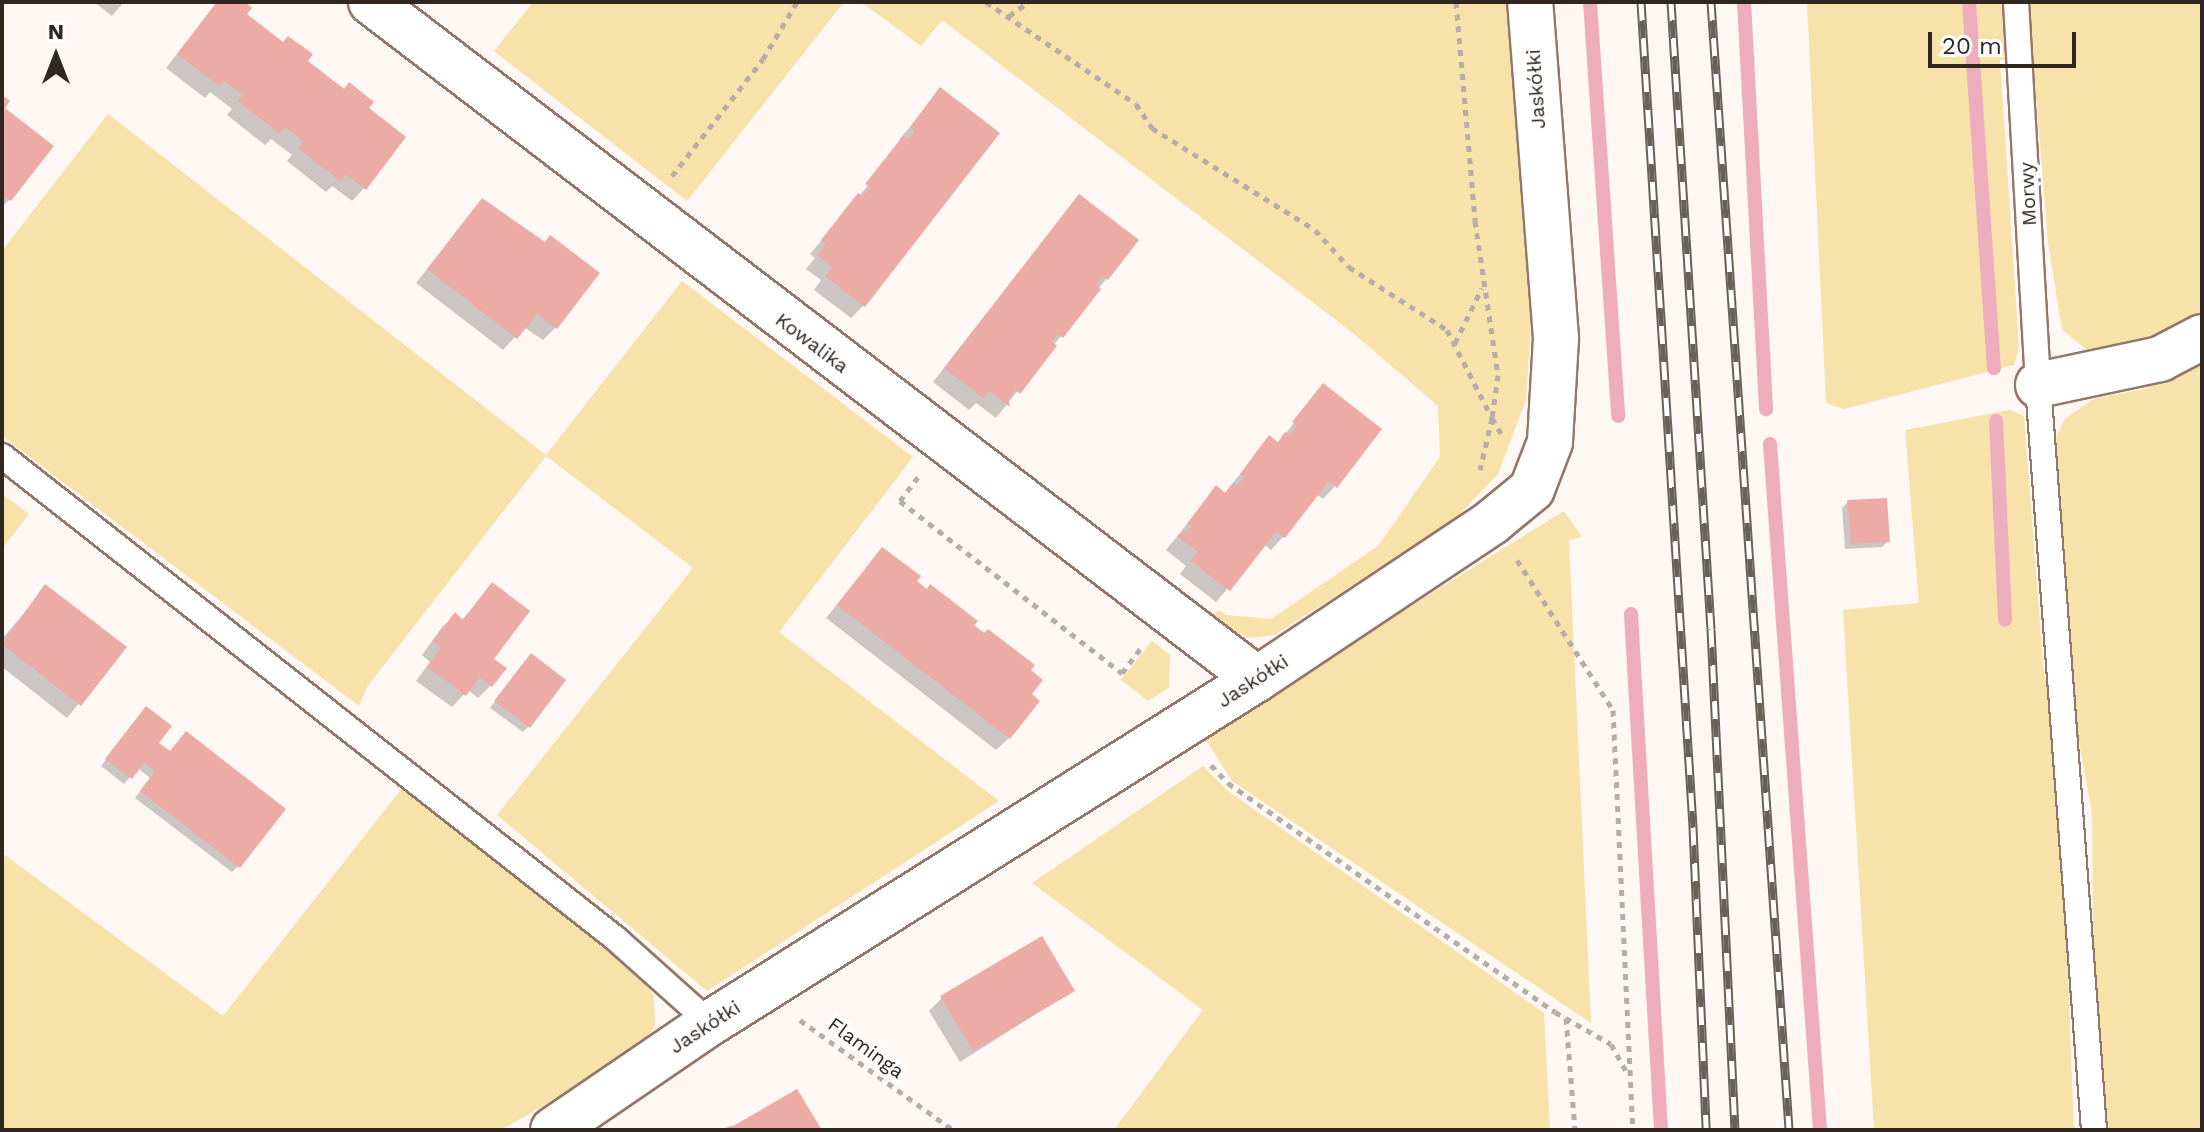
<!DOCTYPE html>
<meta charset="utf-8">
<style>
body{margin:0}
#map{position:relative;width:2204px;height:1132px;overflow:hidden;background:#fef7f4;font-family:"Work Sans",sans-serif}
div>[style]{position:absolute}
.green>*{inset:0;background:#f7e2aa}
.shadow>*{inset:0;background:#0003}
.stream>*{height:14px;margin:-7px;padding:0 7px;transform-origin:7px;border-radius:7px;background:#eeadbd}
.building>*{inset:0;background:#ecaba5}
.path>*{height:5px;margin-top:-2.5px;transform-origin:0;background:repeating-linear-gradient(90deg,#b6ada9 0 6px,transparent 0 12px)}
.roads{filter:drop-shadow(2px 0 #93776a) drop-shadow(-2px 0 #93776a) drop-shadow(0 2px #93776a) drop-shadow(0 -2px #93776a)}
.service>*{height:24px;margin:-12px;padding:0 12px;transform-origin:12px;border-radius:12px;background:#fff}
.minor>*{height:44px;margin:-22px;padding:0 22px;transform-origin:22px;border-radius:22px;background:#fff}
.rail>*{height:9px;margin-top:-4.5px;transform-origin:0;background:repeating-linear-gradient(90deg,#fff 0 18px,#6a605a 0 36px);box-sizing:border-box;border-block:2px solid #6a605a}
span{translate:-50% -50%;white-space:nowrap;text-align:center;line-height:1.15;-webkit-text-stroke:8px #fff;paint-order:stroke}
.street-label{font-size:20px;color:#312620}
.frame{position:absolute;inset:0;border:4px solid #312620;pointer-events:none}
.north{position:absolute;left:16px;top:16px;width:80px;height:80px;-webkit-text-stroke:6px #fff;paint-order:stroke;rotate:0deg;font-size:22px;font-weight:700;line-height:32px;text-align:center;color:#312620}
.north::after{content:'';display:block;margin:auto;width:28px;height:36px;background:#312620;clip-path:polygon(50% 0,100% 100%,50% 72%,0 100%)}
.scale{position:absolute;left:1928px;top:32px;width:148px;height:36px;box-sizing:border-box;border:4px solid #312620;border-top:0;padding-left:10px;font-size:24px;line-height:28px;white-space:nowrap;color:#312620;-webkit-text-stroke:6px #fff;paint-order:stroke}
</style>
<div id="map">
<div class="green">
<div style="clip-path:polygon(533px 2px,844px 2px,687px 201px,494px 51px)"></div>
<div style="clip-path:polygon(861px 2px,1511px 2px,1532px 308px,1526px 400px,1498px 474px,1455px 519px,1275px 635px,1249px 638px,1210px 619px,1218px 610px,1227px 615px,1271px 619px,1378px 546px,1440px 457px,1438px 406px,1353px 333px,942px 20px,921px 46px)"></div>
<div style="clip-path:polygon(1807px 2px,2202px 2px,2202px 313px,2116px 355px,2091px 353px,2062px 330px,2048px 242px,2033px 58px,2000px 60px,2019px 348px,2014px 365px,1844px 409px,1826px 403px)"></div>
<div style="clip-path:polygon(108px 114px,546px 455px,682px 281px,913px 457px,779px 632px,999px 801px,707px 991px,497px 815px,693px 568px,546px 456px,367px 687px,359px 706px,2px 436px,2px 251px)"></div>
<div style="clip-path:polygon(2202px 360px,2202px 1130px,2101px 1130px,2083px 981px,2093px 927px,2092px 813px,2065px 665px,2055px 439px,2065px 419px,2093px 399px,2144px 389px)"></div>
<div style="clip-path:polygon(2010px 410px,2024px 416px,2043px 664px,2060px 774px,2074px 1130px,1874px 1130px,1843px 610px,1919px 603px,1905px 430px)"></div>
<div style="clip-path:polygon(2px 494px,29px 514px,2px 549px)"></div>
<div style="clip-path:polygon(1564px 511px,1582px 537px,1569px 540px,1591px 1023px,1232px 781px,1203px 735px)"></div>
<div style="clip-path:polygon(1152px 641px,1170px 655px,1169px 688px,1148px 701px,1121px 680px)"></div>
<div style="clip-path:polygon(1203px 766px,1228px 791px,1544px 1013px,1550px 1130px,1114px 1130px,1203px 1010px,1032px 883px)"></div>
<div style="clip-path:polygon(403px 787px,625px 959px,654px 996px,655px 1027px,649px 1035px,593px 1077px,501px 1130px,2px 1130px,2px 853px,223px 1016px)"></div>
</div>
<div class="shadow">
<div style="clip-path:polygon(94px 2px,124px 2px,112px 16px)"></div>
<div style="clip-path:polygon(217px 2px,241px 2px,244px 15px,366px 109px,364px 188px,352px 201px,332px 186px,326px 192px,287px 161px,292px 155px,271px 139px,265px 145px,227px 115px,232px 109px,210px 92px,205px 98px,166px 68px)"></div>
<div style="clip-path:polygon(941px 90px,864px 305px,851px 318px,814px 290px,821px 280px,806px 269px,815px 258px,810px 254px,904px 143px,899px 140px)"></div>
<div style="clip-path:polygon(2px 97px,9px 200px,2px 207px)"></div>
<div style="clip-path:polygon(1079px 196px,1107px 278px,996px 418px,976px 403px,969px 410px,933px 382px)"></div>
<div style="clip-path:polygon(483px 200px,555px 328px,543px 340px,524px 327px,503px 350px,416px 283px)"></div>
<div style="clip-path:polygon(1323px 386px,1335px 486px,1323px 499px,1316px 494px,1283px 537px,1271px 550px,1265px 545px,1216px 602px,1180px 574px,1186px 566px,1166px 550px,1216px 488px,1224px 494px,1269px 438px,1277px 444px,1283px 437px)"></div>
<div style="clip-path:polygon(1848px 502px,1888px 541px,1882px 547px,1845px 549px,1842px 508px)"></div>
<div style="clip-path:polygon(870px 563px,914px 581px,1028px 671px,1029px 694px,1009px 738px,996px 750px,826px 618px)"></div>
<div style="clip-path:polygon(492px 585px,491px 685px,478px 698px,468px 690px,452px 707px,416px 681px,430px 662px,422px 655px,442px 627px,455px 615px,461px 621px)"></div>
<div style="clip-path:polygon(46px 587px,124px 648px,67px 718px,2px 667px,2px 639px)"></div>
<div style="clip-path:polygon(525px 662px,529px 726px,523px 732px,490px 708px)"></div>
<div style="clip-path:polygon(141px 715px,238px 866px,232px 872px,135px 798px,150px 778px,138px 768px,124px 784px,101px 766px)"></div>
<div style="clip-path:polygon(1072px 991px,960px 1062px,929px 1011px,942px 998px)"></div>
</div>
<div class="stream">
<div style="left:1590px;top:2px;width:415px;rotate:86.1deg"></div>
<div style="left:1744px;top:2px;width:408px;rotate:86.9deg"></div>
<div style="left:1969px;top:2px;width:367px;rotate:86.1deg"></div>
<div style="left:1996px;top:421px;width:199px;rotate:87.4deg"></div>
<div style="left:1770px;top:444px;width:688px;rotate:85.83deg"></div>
<div style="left:1631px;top:614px;width:517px;rotate:86.67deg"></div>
</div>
<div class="building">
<div style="clip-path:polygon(217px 2px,245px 2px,252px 8px,247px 14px,283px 42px,288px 36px,313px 54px,308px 61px,344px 89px,349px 82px,374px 102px,369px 108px,406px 137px,366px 190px,345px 174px,340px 181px,298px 148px,303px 141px,285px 127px,280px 134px,238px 101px,243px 95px,224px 81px,219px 86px,177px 54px)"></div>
<div style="clip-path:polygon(940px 87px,1000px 133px,865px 307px,825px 276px,832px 267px,817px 255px,826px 244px,821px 240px,858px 193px,863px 196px,870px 187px,865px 184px,903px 136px,908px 139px,915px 130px,910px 127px)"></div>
<div style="clip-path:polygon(2px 95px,10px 101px,5px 108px,54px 146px,11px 201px,2px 195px)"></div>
<div style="clip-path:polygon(1079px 194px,1139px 240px,1108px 280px,1103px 276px,1096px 285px,1101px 289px,1063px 338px,1058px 334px,1052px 342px,1057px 346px,1020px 394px,1015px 390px,1008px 399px,1010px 407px,989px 391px,983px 398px,944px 368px)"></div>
<div style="clip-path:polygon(482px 198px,545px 242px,550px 235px,600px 273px,557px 329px,537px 314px,517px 339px,427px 269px)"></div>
<div style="clip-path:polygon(1323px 383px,1382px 429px,1337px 488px,1329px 481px,1285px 538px,1276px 532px,1230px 591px,1191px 561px,1198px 552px,1177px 536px,1192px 527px,1187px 524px,1216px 485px,1225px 493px,1233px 483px,1237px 486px,1244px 477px,1240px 474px,1269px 435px,1278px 442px,1285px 432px,1290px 435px,1297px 426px,1292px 422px)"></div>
<div style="clip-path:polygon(1887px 498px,1890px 542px,1851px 544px,1847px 500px)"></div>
<div style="clip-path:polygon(882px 547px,921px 576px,917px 581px,927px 589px,930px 584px,978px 621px,974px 625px,984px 633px,988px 629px,1035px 665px,1031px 670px,1043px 680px,1032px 694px,1040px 701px,1010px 739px,837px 605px)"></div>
<div style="clip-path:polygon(492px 582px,530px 611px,494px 659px,507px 668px,492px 687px,480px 677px,466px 696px,427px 667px,441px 648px,433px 642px,455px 612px,463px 620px)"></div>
<div style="clip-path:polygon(45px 584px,127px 647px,81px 706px,2px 644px)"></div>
<div style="clip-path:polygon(531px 653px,566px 680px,530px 728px,494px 701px)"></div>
<div style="clip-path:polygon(146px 706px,172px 726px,159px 743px,170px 751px,186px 731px,286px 809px,240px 868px,140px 791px,155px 771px,144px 763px,132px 779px,105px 759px)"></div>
<div style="clip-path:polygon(1042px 936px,1075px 991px,973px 1051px,940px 996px)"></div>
<div style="clip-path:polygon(797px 1089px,822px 1130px,718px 1130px,735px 1125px)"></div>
</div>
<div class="path">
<div style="left:986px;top:2px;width:181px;rotate:34.2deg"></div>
<div style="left:1136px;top:104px;width:29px;rotate:56deg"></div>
<div style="left:1152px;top:128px;width:192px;rotate:32deg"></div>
<div style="left:1315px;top:230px;width:50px;rotate:47.4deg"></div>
<div style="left:1349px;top:267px;width:117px;rotate:32.7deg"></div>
<div style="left:1447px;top:330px;width:99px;rotate:62.9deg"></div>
<div style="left:1492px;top:418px;width:53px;rotate:103deg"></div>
<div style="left:1456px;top:2px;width:220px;rotate:85deg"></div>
<div style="left:1475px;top:221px;width:156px;rotate:81.5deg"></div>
<div style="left:1498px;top:375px;width:43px;rotate:97.9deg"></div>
<div style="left:1492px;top:418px;width:20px;rotate:60deg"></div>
<div style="left:1009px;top:16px;width:24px;rotate:-36deg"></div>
<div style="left:672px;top:176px;width:148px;rotate:-52.1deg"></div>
<div style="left:763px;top:59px;width:66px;rotate:-59.2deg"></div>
<div style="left:1455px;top:343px;width:61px;rotate:-63.9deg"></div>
<div style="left:918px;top:477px;width:30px;rotate:127deg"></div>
<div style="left:900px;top:501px;width:281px;rotate:37.8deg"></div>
<div style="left:1122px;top:673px;width:31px;rotate:-53deg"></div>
<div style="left:1517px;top:560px;width:178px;rotate:57.4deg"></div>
<div style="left:1613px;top:710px;width:420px;rotate:87.3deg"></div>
<div style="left:1211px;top:765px;width:25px;rotate:47deg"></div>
<div style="left:1228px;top:783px;width:399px;rotate:35deg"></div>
<div style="left:1555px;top:1012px;width:64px;rotate:29.7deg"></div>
<div style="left:1611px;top:1044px;width:33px;rotate:61deg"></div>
<div style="left:1566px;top:1018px;width:112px;rotate:85.4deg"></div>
<div style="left:800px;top:1020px;width:188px;rotate:35.7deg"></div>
</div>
<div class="roads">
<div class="service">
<div style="left:2016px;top:2px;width:384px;rotate:86.7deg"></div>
<div style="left:2038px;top:385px;width:747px;rotate:85.7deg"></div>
<div style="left:2px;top:456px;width:780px;rotate:38.18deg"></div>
<div style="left:615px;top:938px;width:127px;rotate:41.8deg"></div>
</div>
<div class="minor">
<div style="left:371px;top:2px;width:1115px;rotate:37.38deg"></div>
<div style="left:2038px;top:385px;width:125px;rotate:-12deg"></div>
<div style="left:2160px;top:359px;width:47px;rotate:-27.6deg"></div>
<div style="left:553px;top:1130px;width:190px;rotate:-34.3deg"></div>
<div style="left:710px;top:1023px;width:646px;rotate:-32.17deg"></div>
<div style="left:1257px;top:679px;width:283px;rotate:-33.7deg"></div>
<div style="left:1492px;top:522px;width:52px;rotate:-39.5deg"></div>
<div style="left:1532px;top:489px;width:50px;rotate:-69deg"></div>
<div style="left:1550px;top:442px;width:104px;rotate:-86.7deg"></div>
<div style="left:1556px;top:338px;width:337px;rotate:-94.4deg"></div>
</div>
</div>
<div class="rail">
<div style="left:1641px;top:2px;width:827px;rotate:86.39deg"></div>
<div style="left:1693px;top:827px;width:303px;rotate:87.5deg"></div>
<div style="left:1671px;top:2px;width:628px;rotate:86.35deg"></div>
<div style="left:1711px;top:629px;width:502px;rotate:87.26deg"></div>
<div style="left:1711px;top:2px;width:1131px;rotate:86.04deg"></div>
</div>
<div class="street-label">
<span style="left:1536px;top:89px;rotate:-94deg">Jaskółki</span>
<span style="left:2028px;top:194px;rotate:-93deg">Morwy</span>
<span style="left:812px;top:343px;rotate:37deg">Kowalika</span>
<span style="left:1253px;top:681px;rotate:-33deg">Jaskółki</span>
<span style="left:705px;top:1027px;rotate:-33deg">Jaskółki</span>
<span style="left:866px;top:1048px;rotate:36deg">Flaminga</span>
</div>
<div class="frame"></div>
<div class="north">N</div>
<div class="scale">20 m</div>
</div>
